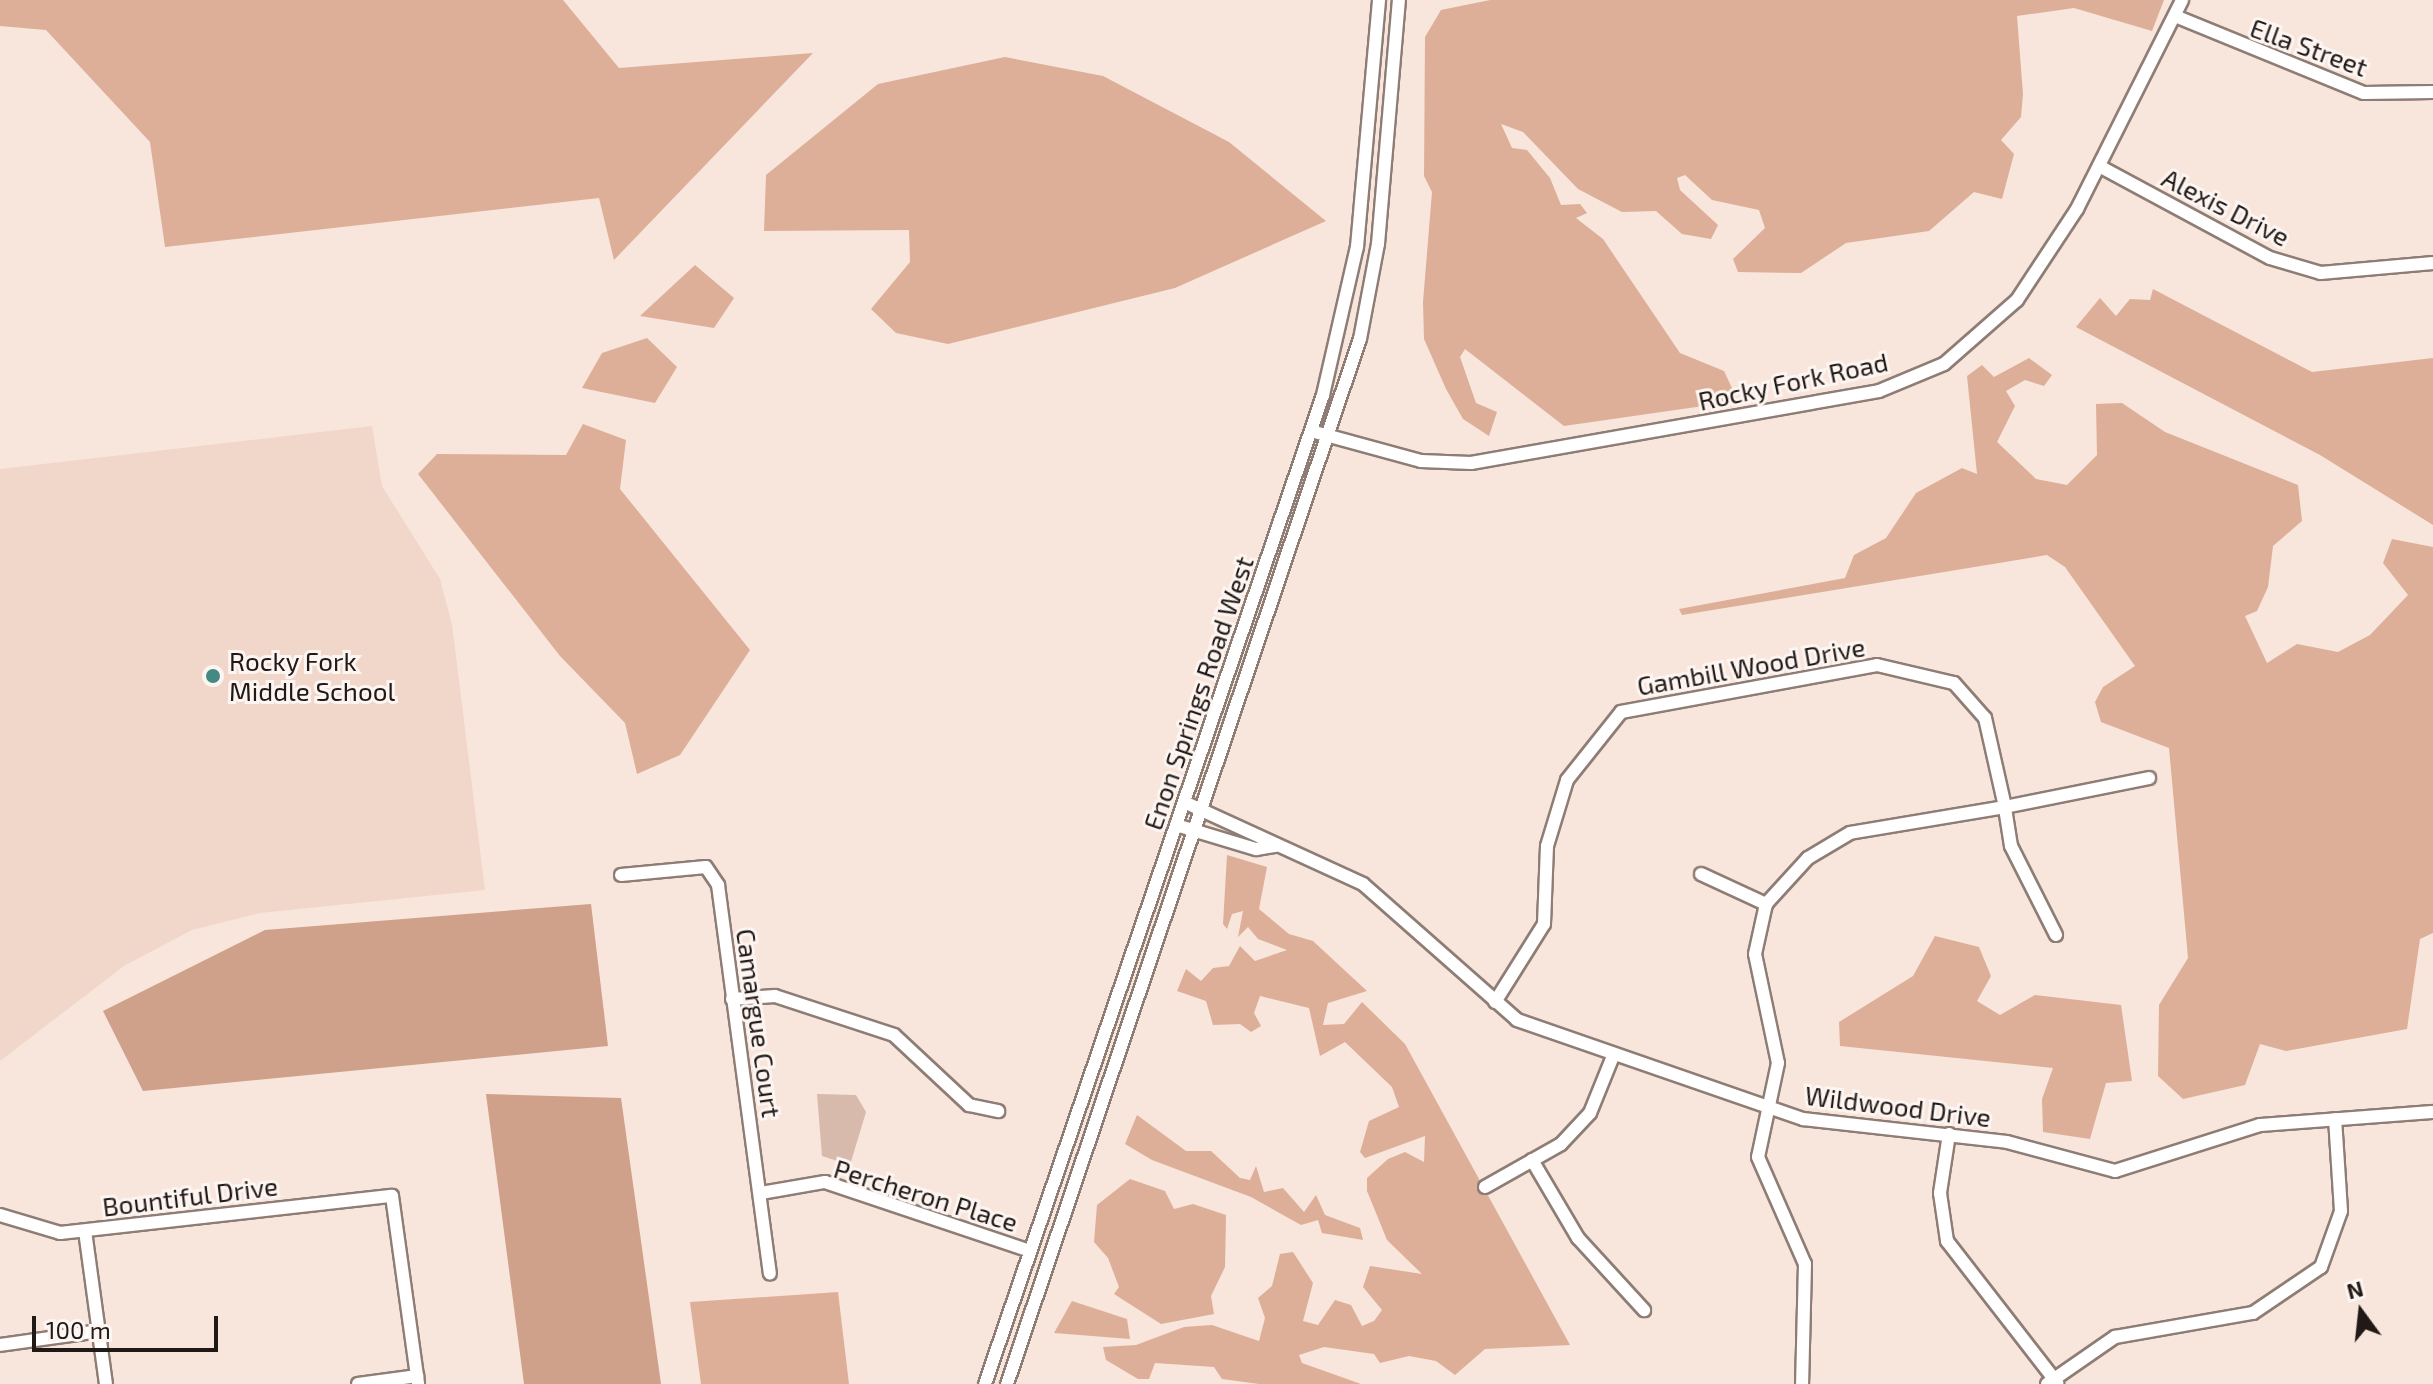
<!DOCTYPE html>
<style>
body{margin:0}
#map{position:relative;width:2433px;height:1384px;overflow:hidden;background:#f8e5dc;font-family:"Exo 2",sans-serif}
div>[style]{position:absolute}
.built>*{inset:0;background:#f1d7ca}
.green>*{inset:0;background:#d8baac}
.forest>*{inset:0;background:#deaf98}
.water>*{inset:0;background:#cfa08a}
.roads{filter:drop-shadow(2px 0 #8e7d75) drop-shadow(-2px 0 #8e7d75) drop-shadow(0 2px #8e7d75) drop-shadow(0 -2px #8e7d75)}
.street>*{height:12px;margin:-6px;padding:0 6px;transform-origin:6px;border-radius:6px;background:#fff}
.dots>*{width:22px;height:22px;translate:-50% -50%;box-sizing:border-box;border:4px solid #fdf5f1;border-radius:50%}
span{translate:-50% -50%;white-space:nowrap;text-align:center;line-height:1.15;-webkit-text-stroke:6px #fdf5f1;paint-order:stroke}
.street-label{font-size:26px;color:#201916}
.poi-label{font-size:26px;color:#201916}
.left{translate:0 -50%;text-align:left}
.north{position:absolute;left:2321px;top:1272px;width:80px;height:80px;-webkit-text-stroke:6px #fdf5f1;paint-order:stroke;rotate:345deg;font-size:22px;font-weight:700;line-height:32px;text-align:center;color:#201916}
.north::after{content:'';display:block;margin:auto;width:28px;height:36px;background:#201916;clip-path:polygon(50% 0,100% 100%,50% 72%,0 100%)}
.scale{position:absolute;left:32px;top:1316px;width:186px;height:36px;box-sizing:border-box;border:4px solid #201916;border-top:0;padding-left:10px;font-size:24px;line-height:28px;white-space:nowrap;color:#201916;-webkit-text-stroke:6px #fdf5f1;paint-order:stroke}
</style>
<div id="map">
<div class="built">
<div style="clip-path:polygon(372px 426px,382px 486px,440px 579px,452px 624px,485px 890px,260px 913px,192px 930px,124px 966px,0 1061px,0 469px)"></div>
</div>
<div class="green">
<div style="clip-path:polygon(817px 1094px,856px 1095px,866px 1112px,850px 1165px,822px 1156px)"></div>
</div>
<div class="forest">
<div style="clip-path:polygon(0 0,563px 0,619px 68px,813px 53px,614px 260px,599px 198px,165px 247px,150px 142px,46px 30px,0 26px)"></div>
<div style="clip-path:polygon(1490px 0,2164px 0,2152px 31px,2074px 8px,2017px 16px,2023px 94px,2021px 117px,2001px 140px,2014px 154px,2002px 199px,1974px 192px,1929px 231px,1846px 243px,1801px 273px,1738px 272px,1733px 259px,1765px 228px,1759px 210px,1712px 200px,1685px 175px,1677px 178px,1680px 190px,1718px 225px,1711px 239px,1682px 234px,1656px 211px,1622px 212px,1578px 189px,1523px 132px,1501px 124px,1512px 148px,1527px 150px,1550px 178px,1561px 205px,1580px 204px,1587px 213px,1576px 218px,1603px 239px,1680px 353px,1724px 371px,1738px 401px,1564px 426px,1465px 349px,1460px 357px,1476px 403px,1497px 412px,1489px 436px,1463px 419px,1446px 389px,1424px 339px,1423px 302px,1432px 192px,1424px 176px,1425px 37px,1441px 10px)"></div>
<div style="clip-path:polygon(1005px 57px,1103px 76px,1229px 142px,1326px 221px,1175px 288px,948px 344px,896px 333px,871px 309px,910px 262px,909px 230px,764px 231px,766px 175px,878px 84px)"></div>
<div style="clip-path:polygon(695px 265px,734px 298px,714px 328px,640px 316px)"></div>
<div style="clip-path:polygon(2153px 289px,2312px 372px,2433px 358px,2433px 525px,2320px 455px,2076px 327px,2100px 298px,2116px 316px,2130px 299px,2150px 300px)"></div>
<div style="clip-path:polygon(647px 338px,677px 367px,655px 403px,582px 388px,602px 353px)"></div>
<div style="clip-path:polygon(2029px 358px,2052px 375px,2044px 386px,2025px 380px,2006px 391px,2015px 406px,1997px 442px,2036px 479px,2067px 485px,2097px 455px,2096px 404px,2122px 403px,2165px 432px,2298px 485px,2302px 521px,2273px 546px,2268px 587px,2257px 611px,2245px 616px,2267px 663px,2297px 644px,2338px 652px,2370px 635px,2408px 595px,2383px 563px,2392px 539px,2433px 547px,2433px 933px,2420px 939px,2407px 1029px,2286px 1051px,2260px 1044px,2245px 1085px,2183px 1099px,2158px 1076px,2159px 1005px,2188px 958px,2169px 748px,2101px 722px,2095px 702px,2103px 687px,2135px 666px,2065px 567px,2047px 555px,1682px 615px,1679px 609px,1845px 578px,1854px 555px,1886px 538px,1916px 493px,1962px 468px,1977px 474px,1967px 376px,1982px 365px,1994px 377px)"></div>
<div style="clip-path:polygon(583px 424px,626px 440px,620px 489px,750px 650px,680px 755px,637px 774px,625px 723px,560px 656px,418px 474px,437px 454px,566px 455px)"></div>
<div style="clip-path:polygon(1227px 855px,1267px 867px,1259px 909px,1289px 934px,1313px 941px,1367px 991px,1328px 1003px,1323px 1025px,1344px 1024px,1362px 1002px,1405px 1044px,1570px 1345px,1485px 1349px,1455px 1375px,1436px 1361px,1409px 1356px,1380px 1363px,1374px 1354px,1324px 1347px,1299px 1355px,1302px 1363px,1361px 1384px,1259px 1384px,1222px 1379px,1214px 1367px,1155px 1363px,1149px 1379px,1138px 1379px,1106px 1360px,1103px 1347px,1136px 1345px,1184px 1327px,1212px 1325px,1259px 1341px,1265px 1318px,1258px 1298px,1272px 1286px,1280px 1254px,1293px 1252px,1313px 1283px,1303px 1321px,1318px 1325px,1335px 1300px,1351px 1305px,1362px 1326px,1374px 1321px,1382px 1310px,1363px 1287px,1370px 1266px,1422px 1274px,1387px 1240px,1367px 1191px,1367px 1178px,1388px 1159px,1405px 1152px,1424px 1162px,1425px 1136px,1365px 1158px,1360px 1152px,1369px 1121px,1399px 1107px,1392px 1087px,1345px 1042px,1320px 1056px,1309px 1008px,1260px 996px,1254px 1013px,1261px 1026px,1251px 1032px,1240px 1024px,1213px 1025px,1206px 1001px,1177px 991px,1186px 969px,1201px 981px,1213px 968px,1229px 966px,1240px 946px,1255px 961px,1287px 950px,1258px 939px,1248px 927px,1238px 937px,1243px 911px,1232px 914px,1227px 929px,1223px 924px)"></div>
<div style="clip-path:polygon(1935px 936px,1979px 947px,1991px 976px,1977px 1001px,2000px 1015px,2035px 995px,2121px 1005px,2132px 1081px,2106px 1083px,2090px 1139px,2043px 1132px,2042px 1099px,2053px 1068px,1840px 1046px,1839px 1022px,1913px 976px)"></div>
<div style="clip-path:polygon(1137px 1115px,1186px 1151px,1211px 1151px,1240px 1178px,1250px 1180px,1256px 1166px,1264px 1192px,1283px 1188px,1304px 1212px,1316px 1195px,1325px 1215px,1360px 1228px,1363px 1240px,1322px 1233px,1318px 1220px,1301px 1225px,1251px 1197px,1152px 1160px,1125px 1144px)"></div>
<div style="clip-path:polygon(1130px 1179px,1165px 1191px,1174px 1209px,1193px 1204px,1226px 1215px,1225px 1267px,1211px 1296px,1214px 1314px,1161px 1324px,1114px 1294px,1119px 1287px,1108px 1258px,1094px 1242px,1097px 1205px)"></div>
<div style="clip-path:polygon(838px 1292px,849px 1384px,701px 1384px,690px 1302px)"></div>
<div style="clip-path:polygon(1072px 1301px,1127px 1319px,1130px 1339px,1054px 1333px)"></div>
</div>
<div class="water">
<div style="clip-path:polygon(591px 904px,608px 1046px,143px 1091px,103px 1011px,265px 930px)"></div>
<div style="clip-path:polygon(486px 1094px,621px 1098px,661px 1384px,524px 1384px)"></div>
</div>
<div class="roads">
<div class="street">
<div style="left:2175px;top:16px;width:204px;rotate:22.2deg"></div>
<div style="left:2364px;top:93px;width:69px;rotate:-0.8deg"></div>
<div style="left:2099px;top:166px;width:194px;rotate:28.3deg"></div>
<div style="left:2270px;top:258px;width:53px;rotate:16.4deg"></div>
<div style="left:2321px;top:273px;width:112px;rotate:-5.1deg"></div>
<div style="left:1311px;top:431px;width:114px;rotate:15.3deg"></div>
<div style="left:1421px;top:461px;width:50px;rotate:2.3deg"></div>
<div style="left:1471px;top:463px;width:414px;rotate:-10deg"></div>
<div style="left:1879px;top:391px;width:70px;rotate:-22.6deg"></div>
<div style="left:1944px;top:364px;width:97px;rotate:-41.2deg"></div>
<div style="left:2017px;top:300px;width:109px;rotate:-56.6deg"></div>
<div style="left:2077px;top:209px;width:234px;rotate:-63.3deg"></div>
<div style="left:1184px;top:802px;width:197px;rotate:24.6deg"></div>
<div style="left:1363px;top:884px;width:205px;rotate:41.4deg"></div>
<div style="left:1517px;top:1020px;width:303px;rotate:19.1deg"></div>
<div style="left:1803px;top:1119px;width:205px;rotate:6.4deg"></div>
<div style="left:2007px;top:1142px;width:112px;rotate:15deg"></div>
<div style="left:2115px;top:1171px;width:152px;rotate:-17.6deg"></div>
<div style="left:2260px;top:1125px;width:173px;rotate:-4.3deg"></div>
<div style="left:1176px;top:825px;width:84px;rotate:16.7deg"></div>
<div style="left:1256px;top:849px;width:20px;rotate:-9deg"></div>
<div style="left:1701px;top:874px;width:72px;rotate:24.8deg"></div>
<div style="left:621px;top:875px;width:85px;rotate:-5.4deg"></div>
<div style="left:706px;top:867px;width:22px;rotate:56deg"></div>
<div style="left:718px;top:885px;width:392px;rotate:82.4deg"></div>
<div style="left:2056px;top:935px;width:100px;rotate:-116.8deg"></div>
<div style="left:2011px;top:846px;width:39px;rotate:-99deg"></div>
<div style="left:2005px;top:807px;width:147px;rotate:-11.4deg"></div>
<div style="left:732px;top:999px;width:43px;rotate:-4deg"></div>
<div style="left:775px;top:996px;width:125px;rotate:18.1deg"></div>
<div style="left:894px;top:1035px;width:103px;rotate:43deg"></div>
<div style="left:969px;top:1105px;width:30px;rotate:12deg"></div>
<div style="left:1495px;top:1002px;width:92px;rotate:-57.9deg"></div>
<div style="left:1544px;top:924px;width:78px;rotate:-87.8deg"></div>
<div style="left:1547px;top:846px;width:69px;rotate:-73.1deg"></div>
<div style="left:1567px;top:780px;width:87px;rotate:-51.5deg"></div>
<div style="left:1621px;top:712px;width:260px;rotate:-10.4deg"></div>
<div style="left:1877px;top:665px;width:79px;rotate:13.2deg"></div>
<div style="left:1954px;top:683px;width:47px;rotate:48.5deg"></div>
<div style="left:1985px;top:718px;width:91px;rotate:77.3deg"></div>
<div style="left:2005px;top:807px;width:157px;rotate:170.5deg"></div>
<div style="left:1850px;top:833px;width:49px;rotate:149.2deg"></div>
<div style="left:1808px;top:858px;width:62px;rotate:132.4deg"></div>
<div style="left:1766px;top:904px;width:51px;rotate:102.4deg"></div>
<div style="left:1755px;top:954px;width:111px;rotate:78.1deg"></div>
<div style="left:1778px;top:1063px;width:96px;rotate:102deg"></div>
<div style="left:1758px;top:1157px;width:117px;rotate:66.3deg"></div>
<div style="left:1805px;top:1264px;width:120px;rotate:91.4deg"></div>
<div style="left:1949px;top:1134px;width:60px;rotate:98.7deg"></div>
<div style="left:1940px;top:1193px;width:49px;rotate:81.7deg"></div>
<div style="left:1947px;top:1241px;width:180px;rotate:52.2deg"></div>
<div style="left:1532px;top:1160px;width:91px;rotate:59.5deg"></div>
<div style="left:1578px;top:1238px;width:98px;rotate:47.5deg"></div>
<div style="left:1485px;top:1187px;width:87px;rotate:-29.5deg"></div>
<div style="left:1561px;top:1144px;width:42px;rotate:-46.9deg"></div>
<div style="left:1590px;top:1113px;width:61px;rotate:-68deg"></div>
<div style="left:761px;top:1193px;width:65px;rotate:-9.8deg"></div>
<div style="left:825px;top:1182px;width:216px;rotate:18.6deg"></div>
<div style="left:0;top:1215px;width:63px;rotate:16.7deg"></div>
<div style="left:60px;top:1233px;width:334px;rotate:-6.4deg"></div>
<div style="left:392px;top:1196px;width:190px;rotate:82.1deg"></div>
<div style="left:85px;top:1231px;width:154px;rotate:82.2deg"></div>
<div style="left:0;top:1345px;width:100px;rotate:-8deg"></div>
<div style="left:358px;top:1384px;width:60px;rotate:-7.7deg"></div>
<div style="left:985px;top:1384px;width:1045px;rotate:-71.13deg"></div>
<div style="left:1323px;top:395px;width:152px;rotate:-77.1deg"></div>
<div style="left:1357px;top:247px;width:248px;rotate:-84.9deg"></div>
<div style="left:1007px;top:1384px;width:1103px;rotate:-71.34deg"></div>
<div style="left:1360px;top:339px;width:97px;rotate:-79.3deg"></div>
<div style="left:1378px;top:244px;width:245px;rotate:-85.1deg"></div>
<div style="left:2047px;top:1384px;width:83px;rotate:-34.7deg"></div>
<div style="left:2115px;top:1337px;width:140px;rotate:-9.9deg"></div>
<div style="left:2253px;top:1313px;width:82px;rotate:-34.1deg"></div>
<div style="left:2321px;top:1267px;width:59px;rotate:-70.3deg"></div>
<div style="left:2341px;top:1211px;width:92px;rotate:-93.7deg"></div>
</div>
</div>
<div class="dots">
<div style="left:213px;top:676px;background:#458a82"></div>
</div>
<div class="street-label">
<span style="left:2309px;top:47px;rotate:20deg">Ella Street</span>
<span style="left:2226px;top:207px;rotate:27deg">Alexis Drive</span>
<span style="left:1793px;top:381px;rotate:-12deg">Rocky Fork Road</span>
<span style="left:1751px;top:666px;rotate:-10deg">Gambill Wood Drive</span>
<span style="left:1198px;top:693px;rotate:-71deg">Enon Springs Road West</span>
<span style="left:759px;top:1023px;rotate:82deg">Camargue Court</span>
<span style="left:1898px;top:1106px;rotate:7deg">Wildwood Drive</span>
<span style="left:926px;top:1195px;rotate:17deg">Percheron Place</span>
<span style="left:190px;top:1196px;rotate:-7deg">Bountiful Drive</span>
</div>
<div class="poi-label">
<span class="left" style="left:229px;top:676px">Rocky Fork<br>Middle School</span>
</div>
<div class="north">N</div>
<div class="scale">100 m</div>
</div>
